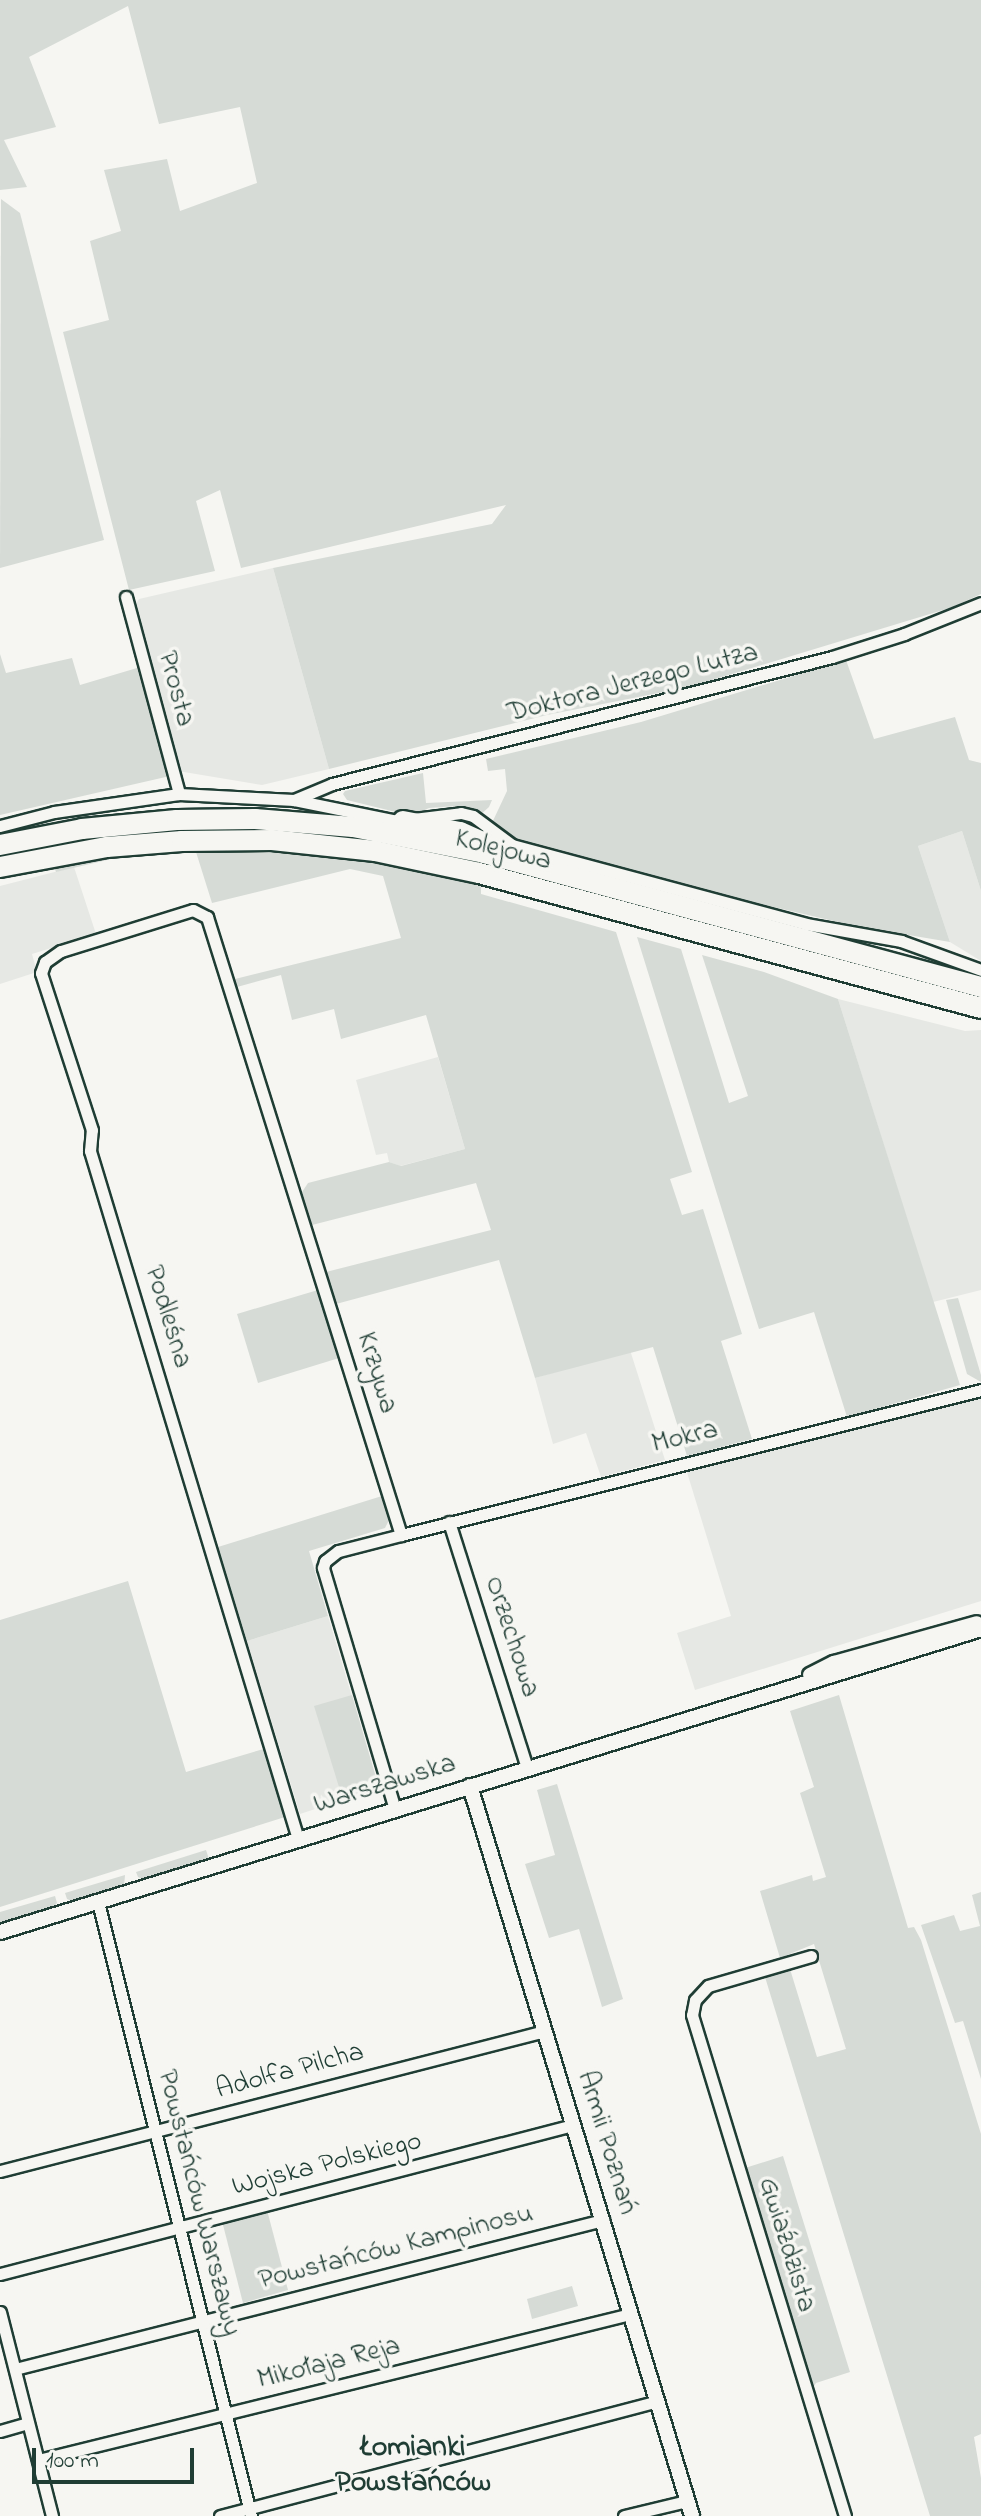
<!DOCTYPE html>
<meta charset="utf-8">
<style>
body{margin:0}
#map{position:relative;width:981px;height:2516px;overflow:hidden;background:#f6f6f2;font-family:"Indie Flower",sans-serif}
div>[style]{position:absolute}
.built>*{inset:0;background:#e6e8e4}
.green>*{inset:0;background:#d6dbd6}
.roads{filter:drop-shadow(2px 0 #1f3d34) drop-shadow(-2px 0 #1f3d34) drop-shadow(0 2px #1f3d34) drop-shadow(0 -2px #1f3d34)}
.street>*{height:11px;margin:-5.5px;padding:0 5.5px;transform-origin:5.5px;border-radius:5.5px;background:#f6f6f2}
.secondary>*{height:14px;margin:-7px;padding:0 7px;transform-origin:7px;border-radius:7px;background:#f6f6f2}
.highway>*{height:20px;margin:-10px;padding:0 10px;transform-origin:10px;border-radius:10px;background:#f6f6f2}
span{translate:-50% -50%;white-space:nowrap;text-align:center;line-height:1.15;-webkit-text-stroke:7px #f6f6f2;paint-order:stroke}
.street-label{font-size:28px;color:#1f3d34}
.neighbourhood-label{font-size:30px;color:#1f3d34;font-weight:700}
.scale{position:absolute;left:32px;top:2448px;width:162px;height:36px;box-sizing:border-box;border:4px solid #1f3d34;border-top:0;padding-left:10px;font-size:24px;line-height:28px;white-space:nowrap;color:#1f3d34;-webkit-text-stroke:6px #f6f6f2;paint-order:stroke}
</style>
<div id="map">
<div class="built">
<div style="clip-path:polygon(273px 568px,329px 769px,262px 785px,178px 771px,134px 607px,139px 599px)"></div>
<div style="clip-path:polygon(962px 831px,981px 891px,981px 961px,950px 942px,918px 846px)"></div>
<div style="clip-path:polygon(74px 867px,96px 934px,32px 954px,37px 972px,0 984px,0 886px)"></div>
<div style="clip-path:polygon(838px 999px,965px 1031px,981px 1030px,981px 1290px,933px 1302px)"></div>
<div style="clip-path:polygon(438px 1057px,465px 1149px,400px 1166px,389px 1162px,387px 1153px,376px 1155px,356px 1080px)"></div>
<div style="clip-path:polygon(630px 1350px,665px 1460px,601px 1477px,586px 1433px,553px 1444px,535px 1378px)"></div>
<div style="clip-path:polygon(981px 1397px,981px 1601px,695px 1690px,677px 1633px,731px 1616px,686px 1469px)"></div>
<div style="clip-path:polygon(328px 1616px,379px 1788px,300px 1814px,247px 1641px)"></div>
</div>
<div class="green">
<div style="clip-path:polygon(0 0,981px 0,981px 594px,953px 607px,689px 687px,547px 715px,329px 769px,273px 568px,492px 524px,506px 505px,241px 568px,220px 490px,196px 501px,215px 571px,129px 590px,63px 332px,109px 320px,90px 241px,121px 231px,104px 170px,167px 159px,180px 211px,257px 183px,240px 107px,159px 124px,128px 6px,29px 57px,56px 127px,4px 140px,27px 187px,0 190px)"></div>
<div style="clip-path:polygon(1px 199px,20px 213px,104px 540px,0 568px)"></div>
<div style="clip-path:polygon(0 654px,6px 673px,72px 658px,80px 685px,137px 668px,170px 776px,0 815px)"></div>
<div style="clip-path:polygon(846px 660px,874px 739px,955px 717px,969px 760px,981px 763px,981px 891px,962px 831px,918px 846px,950px 942px,855px 926px,727px 896px,506px 836px,491px 825px,507px 791px,505px 769px,488px 771px,486px 759px,641px 722px)"></div>
<div style="clip-path:polygon(423px 773px,426px 803px,492px 800px,489px 807px,479px 816px,472px 809px,456px 806px,429px 808px,412px 816px,347px 800px,343px 794px,345px 791px)"></div>
<div style="clip-path:polygon(261px 848px,401px 864px,481px 882px,481px 894px,616px 932px,692px 1172px,670px 1179px,682px 1215px,703px 1209px,742px 1334px,721px 1341px,752px 1439px,687px 1456px,653px 1347px,535px 1378px,499px 1260px,336px 1304px,326px 1272px,491px 1230px,476px 1183px,312px 1225px,302px 1192px,308px 1183px,389px 1162px,401px 1166px,465px 1149px,426px 1015px,341px 1039px,334px 1009px,292px 1020px,281px 975px,237px 987px,235px 979px,401px 938px,383px 876px,350px 869px,212px 903px,196px 852px,124px 856px,56px 872px,54px 866px,160px 850px)"></div>
<div style="clip-path:polygon(637px 937px,681px 949px,729px 1103px,748px 1096px,702px 955px,764px 972px,838px 999px,960px 1385px,847px 1417px,814px 1312px,759px 1329px)"></div>
<div style="clip-path:polygon(318px 1290px,339px 1358px,258px 1383px,237px 1314px)"></div>
<div style="clip-path:polygon(958px 1298px,981px 1375px,981px 1382px,967px 1374px,946px 1300px)"></div>
<div style="clip-path:polygon(382px 1496px,389px 1520px,385px 1528px,309px 1551px,328px 1616px,247px 1641px,218px 1547px)"></div>
<div style="clip-path:polygon(128px 1581px,186px 1772px,267px 1748px,285px 1817px,0 1907px,0 1620px)"></div>
<div style="clip-path:polygon(352px 1695px,379px 1788px,343px 1800px,314px 1706px)"></div>
<div style="clip-path:polygon(839px 1695px,908px 1928px,914px 1927px,921px 1940px,981px 2134px,981px 2434px,974px 2437px,981px 2478px,981px 2516px,930px 2516px,765px 1977px,790px 1969px,817px 2057px,846px 2049px,814px 1944px,780px 1958px,760px 1891px,812px 1875px,813px 1881px,826px 1877px,800px 1793px,814px 1787px,790px 1711px)"></div>
<div style="clip-path:polygon(557px 1784px,623px 1999px,602px 2007px,579px 1929px,549px 1938px,525px 1864px,555px 1855px,537px 1790px)"></div>
<div style="clip-path:polygon(206px 1850px,209px 1859px,144px 1880px,138px 1877px,136px 1872px)"></div>
<div style="clip-path:polygon(125px 1875px,124px 1886px,74px 1902px,67px 1899px,65px 1893px)"></div>
<div style="clip-path:polygon(981px 1892px,981px 2079px,963px 2021px,955px 2023px,921px 1925px,954px 1915px,960px 1931px,980px 1926px,972px 1895px)"></div>
<div style="clip-path:polygon(55px 1896px,57px 1903px,53px 1908px,0 1924px,0 1912px)"></div>
<div style="clip-path:polygon(783px 2156px,850px 2372px,816px 2383px,812px 2389px,745px 2168px)"></div>
<div style="clip-path:polygon(267px 2210px,288px 2290px,243px 2303px,222px 2221px)"></div>
<div style="clip-path:polygon(572px 2286px,578px 2306px,532px 2319px,527px 2299px)"></div>
</div>
<div class="roads">
<div class="street">
<div style="left:126px;top:597px;width:204px;rotate:74.9deg"></div>
<div style="left:294px;top:800px;width:41px;rotate:-22.8deg"></div>
<div style="left:332px;top:784px;width:516px;rotate:-14.25deg"></div>
<div style="left:832px;top:657px;width:76px;rotate:-17.7deg"></div>
<div style="left:904px;top:634px;width:83px;rotate:-21.9deg"></div>
<div style="left:0;top:826px;width:56px;rotate:-14.5deg"></div>
<div style="left:54px;top:812px;width:126px;rotate:-8.2deg"></div>
<div style="left:179px;top:794px;width:115px;rotate:3deg"></div>
<div style="left:294px;top:800px;width:105px;rotate:11.5deg"></div>
<div style="left:397px;top:821px;width:64px;rotate:-7.1deg"></div>
<div style="left:461px;top:813px;width:12px;rotate:14deg"></div>
<div style="left:473px;top:816px;width:49px;rotate:36.6deg"></div>
<div style="left:512px;top:845px;width:304px;rotate:15deg"></div>
<div style="left:806px;top:924px;width:97px;rotate:10.1deg"></div>
<div style="left:901px;top:941px;width:85px;rotate:19.9deg"></div>
<div style="left:449px;top:1522px;width:258px;rotate:72.4deg"></div>
<div style="left:401px;top:1535px;width:598px;rotate:-14.04deg"></div>
<div style="left:298px;top:1839px;width:719px;rotate:-106.82deg"></div>
<div style="left:90px;top:1151px;width:21px;rotate:-85deg"></div>
<div style="left:92px;top:1130px;width:165px;rotate:-108deg"></div>
<div style="left:41px;top:973px;width:12px;rotate:-70deg"></div>
<div style="left:45px;top:962px;width:19px;rotate:-35deg"></div>
<div style="left:61px;top:951px;width:138px;rotate:-17.3deg"></div>
<div style="left:193px;top:910px;width:16px;rotate:27deg"></div>
<div style="left:207px;top:917px;width:648px;rotate:72.57deg"></div>
<div style="left:401px;top:1535px;width:65px;rotate:165.7deg"></div>
<div style="left:338px;top:1551px;width:16px;rotate:142deg"></div>
<div style="left:325px;top:1561px;width:7px;rotate:106deg"></div>
<div style="left:323px;top:1568px;width:252px;rotate:73.4deg"></div>
<div style="left:98px;top:1902px;width:633px;rotate:76.01deg"></div>
<div style="left:811px;top:1956px;width:107px;rotate:163.8deg"></div>
<div style="left:708px;top:1986px;width:19px;rotate:133deg"></div>
<div style="left:695px;top:2000px;width:15px;rotate:101deg"></div>
<div style="left:692px;top:2015px;width:524px;rotate:73.02deg"></div>
<div style="left:0;top:2171px;width:563px;rotate:-14.41deg"></div>
<div style="left:0;top:2274px;width:592px;rotate:-14.58deg"></div>
<div style="left:0;top:2312px;width:211px;rotate:75.7deg"></div>
<div style="left:15px;top:2369px;width:607px;rotate:-14.22deg"></div>
<div style="left:0;top:2431px;width:29px;rotate:-16deg"></div>
<div style="left:38px;top:2460px;width:610px;rotate:-13.85deg"></div>
<div style="left:220px;top:2516px;width:452px;rotate:-14.7deg"></div>
<div style="left:624px;top:2516px;width:65px;rotate:-13.4deg"></div>
</div>
<div class="secondary">
<div style="left:810px;top:1675px;width:27px;rotate:-27deg"></div>
<div style="left:834px;top:1663px;width:148px;rotate:-15.6deg"></div>
<div style="left:470px;top:1786px;width:763px;rotate:73.08deg"></div>
<div style="left:0;top:1932px;width:1027px;rotate:-17.16deg"></div>
</div>
<div class="highway">
<div style="left:403px;top:821px;width:58px;rotate:10.9deg"></div>
<div style="left:460px;top:832px;width:34px;rotate:24deg"></div>
<div style="left:0;top:845px;width:84px;rotate:-11deg"></div>
<div style="left:82px;top:829px;width:95px;rotate:-5.4deg"></div>
<div style="left:177px;top:820px;width:78px;rotate:-0.7deg"></div>
<div style="left:255px;top:819px;width:98px;rotate:4.7deg"></div>
<div style="left:353px;top:827px;width:134px;rotate:11.2deg"></div>
<div style="left:484px;top:853px;width:515px;rotate:15.09deg"></div>
<div style="left:0;top:867px;width:109px;rotate:-10.6deg"></div>
<div style="left:107px;top:847px;width:75px;rotate:-4.6deg"></div>
<div style="left:182px;top:841px;width:90px;rotate:-0.6deg"></div>
<div style="left:272px;top:840px;width:104px;rotate:6.1deg"></div>
<div style="left:375px;top:851px;width:106px;rotate:11.9deg"></div>
<div style="left:479px;top:873px;width:520px;rotate:15.05deg"></div>
</div>
</div>
<div class="street-label">
<span style="left:633px;top:684px;rotate:-14deg">Doktora Jerzego Lutza</span>
<span style="left:175px;top:689px;rotate:75deg">Prosta</span>
<span style="left:503px;top:851px;rotate:14deg">Kolejowa</span>
<span style="left:167px;top:1317px;rotate:73deg">Podleśna</span>
<span style="left:376px;top:1373px;rotate:73deg">Krzywa</span>
<span style="left:685px;top:1438px;rotate:-14deg">Mokra</span>
<span style="left:511px;top:1637px;rotate:72deg">Orzechowa</span>
<span style="left:385px;top:1785px;rotate:-17deg">Warszawska</span>
<span style="left:290px;top:2072px;rotate:-15deg">Adolfa Pilcha</span>
<span style="left:606px;top:2143px;rotate:73deg">Armii Poznań</span>
<span style="left:327px;top:2165px;rotate:-14deg">Wojska Polskiego</span>
<span style="left:198px;top:2203px;rotate:76deg">Powstańców Warszawy</span>
<span style="left:786px;top:2245px;rotate:73deg">Gwiaździsta</span>
<span style="left:396px;top:2248px;rotate:-14deg">Powstańców Kampinosu</span>
<span style="left:329px;top:2364px;rotate:-14deg">Mikołaja Reja</span>
</div>
<div class="neighbourhood-label">
<span style="left:413px;top:2465px">Łomianki<br>Powstańców</span>
</div>
<div class="scale">100 m</div>
</div>
